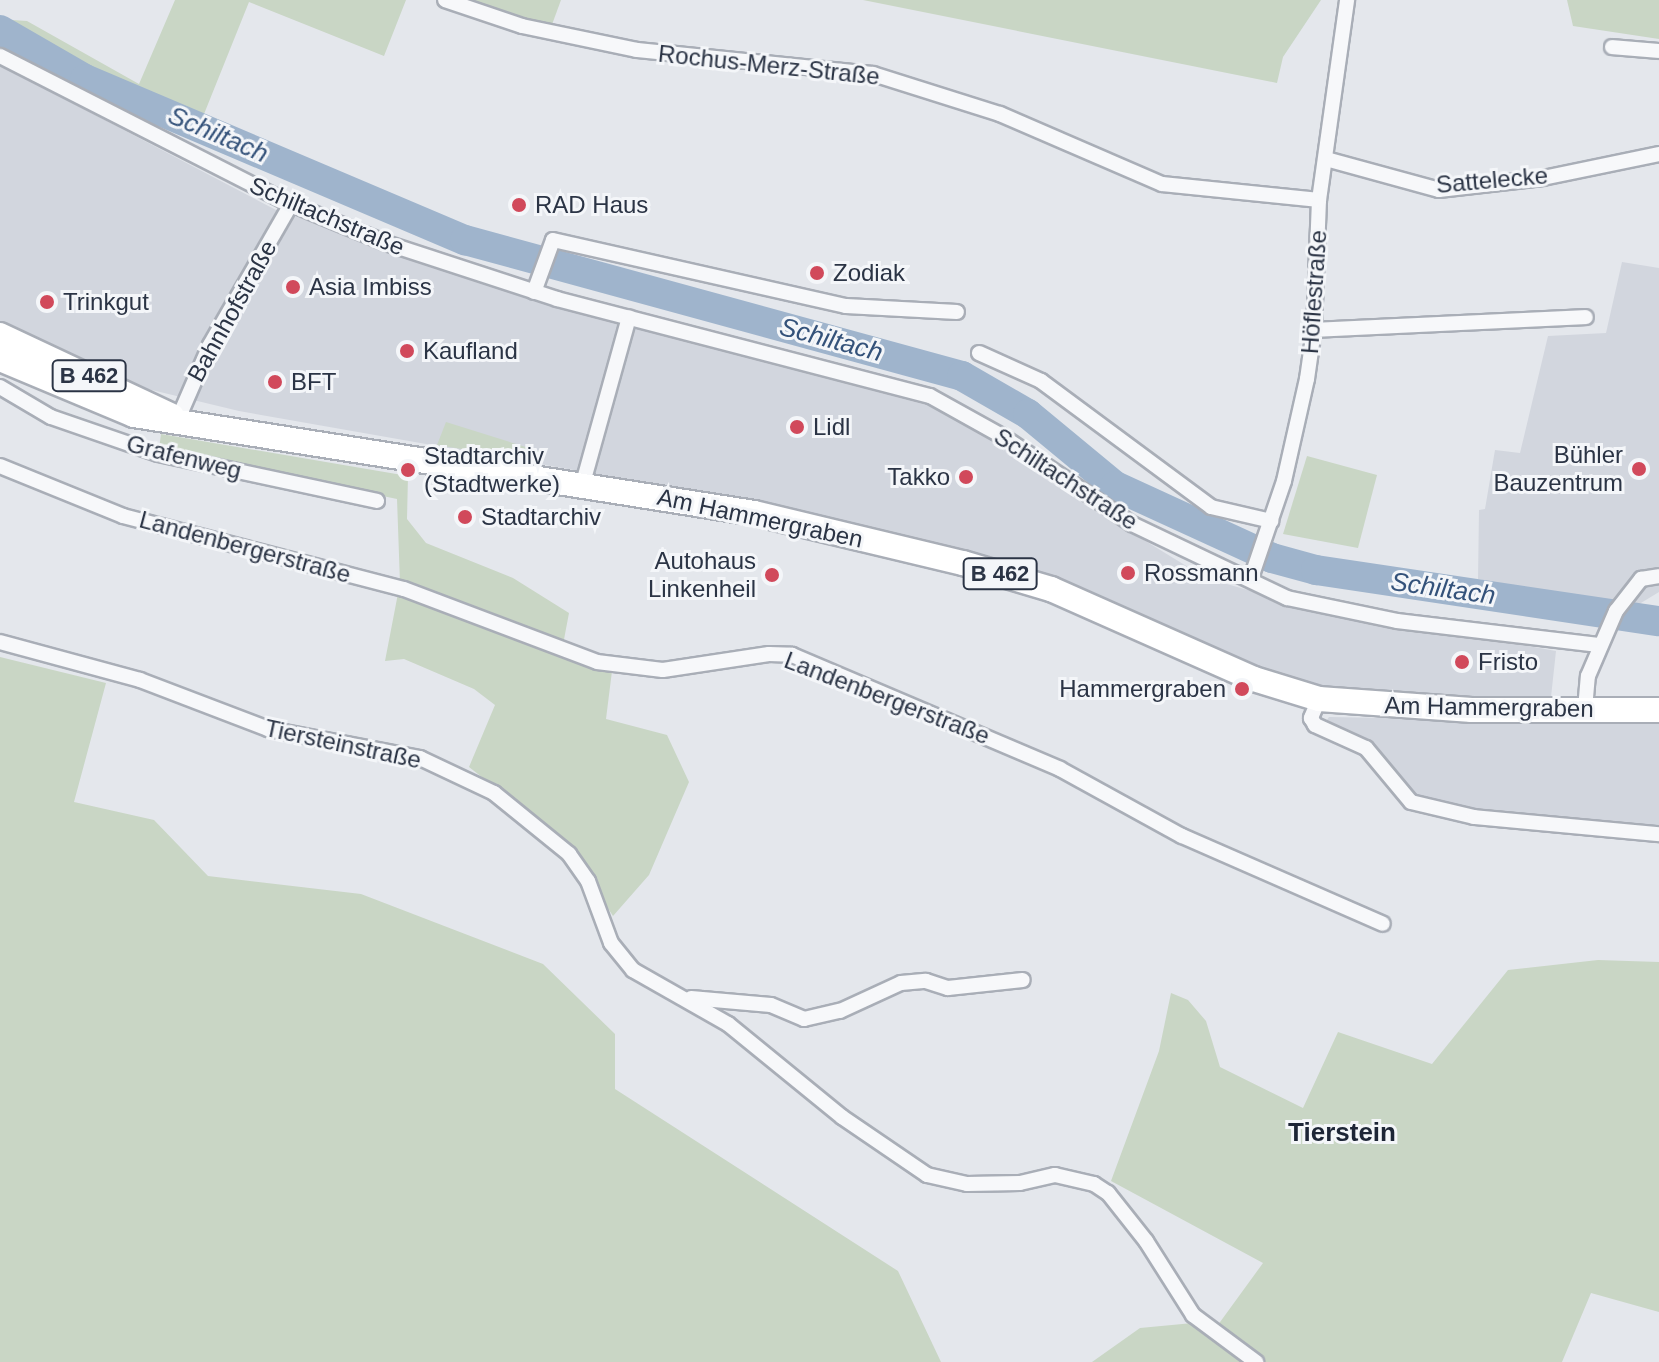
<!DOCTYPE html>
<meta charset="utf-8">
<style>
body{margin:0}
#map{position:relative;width:1659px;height:1362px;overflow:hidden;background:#e4e7ec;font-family:Arial,sans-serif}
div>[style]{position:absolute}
.built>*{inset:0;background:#d2d6de}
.green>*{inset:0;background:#c9d6c5}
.river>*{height:30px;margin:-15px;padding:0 15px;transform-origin:15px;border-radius:15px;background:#9fb4cc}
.roads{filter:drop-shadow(2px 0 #a9aeb7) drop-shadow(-2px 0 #a9aeb7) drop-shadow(0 2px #a9aeb7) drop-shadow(0 -2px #a9aeb7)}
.street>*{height:14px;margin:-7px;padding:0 7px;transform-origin:7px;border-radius:7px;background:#f7f8fa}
.primary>*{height:24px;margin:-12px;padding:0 12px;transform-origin:12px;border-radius:12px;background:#fff}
.dots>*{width:22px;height:22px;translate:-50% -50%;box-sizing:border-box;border:4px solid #f4f6f9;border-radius:50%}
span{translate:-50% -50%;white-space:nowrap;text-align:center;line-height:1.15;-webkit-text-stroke:6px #f4f6f9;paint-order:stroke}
.shield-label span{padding:2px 6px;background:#f4f6f9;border:2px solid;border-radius:6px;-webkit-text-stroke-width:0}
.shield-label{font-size:22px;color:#2b3445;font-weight:700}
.street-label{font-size:24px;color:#2b3445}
.poi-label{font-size:24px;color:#2b3445}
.left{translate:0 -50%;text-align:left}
.right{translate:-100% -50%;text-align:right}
.water-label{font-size:26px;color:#34527a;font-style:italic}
.neighbourhood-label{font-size:26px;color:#1d2536;font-weight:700}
</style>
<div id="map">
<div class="built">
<div style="clip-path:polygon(0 65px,276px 210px,579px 312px,927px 405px,982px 429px,1116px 523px,1206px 578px,1307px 607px,1556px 651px,1551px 697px,1346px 694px,1273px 676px,1017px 566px,625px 479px,239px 411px,135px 386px,0 327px)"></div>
<div style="clip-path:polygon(1622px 262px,1659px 268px,1659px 592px,1631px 609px,1478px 579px,1479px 510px,1485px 509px,1495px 450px,1520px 453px,1548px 336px,1606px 333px)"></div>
<div style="clip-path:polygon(1329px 717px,1659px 723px,1659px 827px,1490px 817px,1414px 799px,1393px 776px,1324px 724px)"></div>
</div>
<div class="green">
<div style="clip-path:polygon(175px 0,406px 0,384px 56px,249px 2px,200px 124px,86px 71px,7px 26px,12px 20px,27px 21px,139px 84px)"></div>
<div style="clip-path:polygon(463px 0,561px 0,550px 30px)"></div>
<div style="clip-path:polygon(863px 0,1321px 0,1283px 57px,1277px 83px)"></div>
<div style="clip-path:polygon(1567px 0,1659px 0,1659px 39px,1573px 26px)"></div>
<div style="clip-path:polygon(446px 422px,545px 453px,540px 462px,437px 445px)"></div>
<div style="clip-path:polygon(161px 434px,408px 476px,407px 519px,426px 543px,513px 578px,569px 613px,562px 650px,612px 671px,606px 719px,667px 735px,689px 782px,649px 875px,613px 916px,565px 842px,469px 767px,495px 705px,474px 689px,404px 659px,385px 661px,400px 583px,397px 499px,159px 449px)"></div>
<div style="clip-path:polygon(1307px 456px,1377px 475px,1358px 548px,1283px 534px)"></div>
<div style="clip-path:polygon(0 657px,106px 683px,74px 802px,154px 820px,208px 876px,361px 894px,543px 964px,615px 1034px,615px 1089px,898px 1271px,941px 1362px,0 1362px)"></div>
<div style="clip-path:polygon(1598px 960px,1659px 962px,1659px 1312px,1591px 1293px,1562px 1362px,1262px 1362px,1215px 1329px,1263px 1263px,1111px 1181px,1159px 1051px,1171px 993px,1188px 1000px,1206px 1021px,1220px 1067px,1303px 1108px,1338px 1032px,1432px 1064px,1508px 970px)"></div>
<div style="clip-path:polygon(1193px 1323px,1247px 1362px,1092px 1362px,1140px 1328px)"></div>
</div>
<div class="river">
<div style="left:0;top:30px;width:98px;rotate:30deg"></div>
<div style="left:85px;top:79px;width:413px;rotate:23deg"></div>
<div style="left:465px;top:240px;width:515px;rotate:15.3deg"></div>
<div style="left:962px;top:376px;width:76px;rotate:29.9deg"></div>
<div style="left:1028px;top:414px;width:113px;rotate:39.6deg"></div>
<div style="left:1115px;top:486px;width:173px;rotate:24.6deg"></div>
<div style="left:1272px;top:558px;width:46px;rotate:15.3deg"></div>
<div style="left:1316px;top:570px;width:347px;rotate:8.5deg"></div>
</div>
<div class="roads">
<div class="street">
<div style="left:445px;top:0;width:81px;rotate:18.7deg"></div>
<div style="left:522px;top:26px;width:117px;rotate:11.8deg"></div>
<div style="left:637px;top:50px;width:237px;rotate:5.8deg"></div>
<div style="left:873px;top:74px;width:133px;rotate:17.5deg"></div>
<div style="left:1000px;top:114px;width:176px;rotate:23.4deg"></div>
<div style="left:1162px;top:184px;width:158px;rotate:5.8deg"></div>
<div style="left:1612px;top:47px;width:47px;rotate:4.9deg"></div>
<div style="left:0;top:56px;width:326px;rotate:27deg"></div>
<div style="left:291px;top:204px;width:103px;rotate:22.3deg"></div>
<div style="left:386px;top:243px;width:180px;rotate:18.1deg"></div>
<div style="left:557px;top:299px;width:385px;rotate:14.6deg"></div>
<div style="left:930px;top:396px;width:82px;rotate:29.1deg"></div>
<div style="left:1002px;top:436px;width:157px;rotate:34.1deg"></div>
<div style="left:1132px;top:524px;width:172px;rotate:25.5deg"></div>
<div style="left:1287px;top:598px;width:112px;rotate:11.8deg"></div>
<div style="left:1397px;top:621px;width:203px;rotate:6.8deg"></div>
<div style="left:1326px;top:159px;width:117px;rotate:15.3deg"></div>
<div style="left:1439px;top:190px;width:105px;rotate:-6.6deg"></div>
<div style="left:1543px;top:178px;width:118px;rotate:-11.7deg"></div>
<div style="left:534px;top:292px;width:55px;rotate:-69.9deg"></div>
<div style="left:553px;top:240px;width:300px;rotate:12.7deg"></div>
<div style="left:846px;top:306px;width:111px;rotate:3.1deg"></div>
<div style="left:1314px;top:330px;width:272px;rotate:-2.7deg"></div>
<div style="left:979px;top:353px;width:68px;rotate:24.3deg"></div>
<div style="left:1041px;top:381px;width:212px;rotate:36.5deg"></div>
<div style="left:1211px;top:507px;width:62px;rotate:13.1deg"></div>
<div style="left:0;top:387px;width:59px;rotate:30.5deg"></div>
<div style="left:51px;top:417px;width:113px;rotate:19.1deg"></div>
<div style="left:158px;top:454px;width:224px;rotate:12.1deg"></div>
<div style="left:178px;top:419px;width:81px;rotate:-66.6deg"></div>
<div style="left:210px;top:345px;width:163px;rotate:-60.1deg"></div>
<div style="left:0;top:466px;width:133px;rotate:22.1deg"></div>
<div style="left:123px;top:516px;width:290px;rotate:14.6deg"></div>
<div style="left:404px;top:589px;width:206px;rotate:20.7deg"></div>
<div style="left:597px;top:662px;width:66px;rotate:6.9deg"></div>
<div style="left:663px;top:670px;width:107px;rotate:-8.6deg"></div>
<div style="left:769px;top:654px;width:23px;rotate:2deg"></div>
<div style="left:792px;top:655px;width:291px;rotate:23deg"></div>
<div style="left:1060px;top:769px;width:139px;rotate:28.8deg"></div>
<div style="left:1182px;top:836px;width:219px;rotate:23.6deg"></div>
<div style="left:583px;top:483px;width:172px;rotate:-74.5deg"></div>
<div style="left:1251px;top:578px;width:102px;rotate:-71.2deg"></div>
<div style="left:1284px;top:481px;width:105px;rotate:-77.3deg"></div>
<div style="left:1307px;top:379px;width:49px;rotate:-81.9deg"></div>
<div style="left:1314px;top:330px;width:130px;rotate:-87.8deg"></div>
<div style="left:1319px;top:200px;width:202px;rotate:-82deg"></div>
<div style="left:0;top:642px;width:145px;rotate:15.2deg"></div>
<div style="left:140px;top:680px;width:137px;rotate:20.9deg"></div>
<div style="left:268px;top:729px;width:155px;rotate:10.8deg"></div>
<div style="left:420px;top:758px;width:82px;rotate:25.3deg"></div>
<div style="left:494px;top:793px;width:97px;rotate:39.1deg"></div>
<div style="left:569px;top:854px;width:33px;rotate:55deg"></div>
<div style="left:588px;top:881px;width:66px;rotate:69.6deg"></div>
<div style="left:611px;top:943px;width:35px;rotate:51deg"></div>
<div style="left:633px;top:970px;width:109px;rotate:29.6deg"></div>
<div style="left:728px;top:1024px;width:147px;rotate:39.2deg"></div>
<div style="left:842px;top:1117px;width:103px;rotate:34.3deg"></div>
<div style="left:927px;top:1175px;width:41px;rotate:12.7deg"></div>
<div style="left:967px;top:1184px;width:53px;rotate:-1.1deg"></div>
<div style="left:1020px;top:1183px;width:36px;rotate:-13deg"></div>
<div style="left:1055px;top:1175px;width:40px;rotate:13deg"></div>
<div style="left:1094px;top:1184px;width:17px;rotate:33deg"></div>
<div style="left:1108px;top:1193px;width:61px;rotate:51.6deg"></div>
<div style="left:1146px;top:1241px;width:88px;rotate:57.6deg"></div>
<div style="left:1193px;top:1315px;width:79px;rotate:36.7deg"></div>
<div style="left:1319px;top:699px;width:21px;rotate:113deg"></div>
<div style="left:1311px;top:718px;width:8px;rotate:60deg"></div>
<div style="left:1315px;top:725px;width:56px;rotate:24.3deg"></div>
<div style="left:1366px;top:748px;width:70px;rotate:50.2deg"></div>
<div style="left:1411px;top:802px;width:65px;rotate:13.4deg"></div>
<div style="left:1474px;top:817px;width:186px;rotate:5.3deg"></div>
<div style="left:1585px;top:709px;width:33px;rotate:-85deg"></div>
<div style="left:1588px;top:676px;width:71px;rotate:-66.7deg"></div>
<div style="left:1616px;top:611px;width:41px;rotate:-52deg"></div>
<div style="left:1641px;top:579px;width:18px;rotate:-9deg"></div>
<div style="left:691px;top:998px;width:80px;rotate:5deg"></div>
<div style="left:771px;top:1005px;width:36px;rotate:23deg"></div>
<div style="left:804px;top:1019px;width:37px;rotate:-13deg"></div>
<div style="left:840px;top:1011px;width:67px;rotate:-24.7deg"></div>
<div style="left:901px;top:983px;width:25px;rotate:-5deg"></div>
<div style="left:926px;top:981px;width:23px;rotate:18deg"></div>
<div style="left:948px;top:988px;width:75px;rotate:-6.1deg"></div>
</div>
<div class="primary">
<div style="left:0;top:335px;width:190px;rotate:25.2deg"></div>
<div style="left:0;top:359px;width:145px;rotate:22.7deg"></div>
<div style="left:134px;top:415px;width:628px;rotate:8.98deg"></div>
<div style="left:754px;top:513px;width:215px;rotate:13.5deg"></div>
<div style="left:963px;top:563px;width:92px;rotate:16.5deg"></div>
<div style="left:1051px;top:589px;width:222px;rotate:23.9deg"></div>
<div style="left:1254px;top:679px;width:68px;rotate:17.1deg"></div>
<div style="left:1319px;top:699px;width:153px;rotate:4.1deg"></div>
<div style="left:1472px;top:710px;width:187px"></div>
</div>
</div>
<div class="dots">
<div style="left:519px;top:205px;background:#d1495b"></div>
<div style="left:817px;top:273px;background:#d1495b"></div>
<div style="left:293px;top:287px;background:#d1495b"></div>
<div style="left:47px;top:302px;background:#d1495b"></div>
<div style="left:407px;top:351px;background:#d1495b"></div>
<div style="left:275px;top:382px;background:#d1495b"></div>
<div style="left:797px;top:427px;background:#d1495b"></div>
<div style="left:1639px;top:469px;background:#d1495b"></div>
<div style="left:408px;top:470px;background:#d1495b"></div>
<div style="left:966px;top:477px;background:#d1495b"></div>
<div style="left:465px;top:517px;background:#d1495b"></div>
<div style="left:1128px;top:573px;background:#d1495b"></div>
<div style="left:772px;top:575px;background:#d1495b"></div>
<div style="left:1462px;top:662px;background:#d1495b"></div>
<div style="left:1242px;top:689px;background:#d1495b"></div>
</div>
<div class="shield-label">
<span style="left:89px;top:376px">B 462</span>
<span style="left:1000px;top:574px">B 462</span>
</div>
<div class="street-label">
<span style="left:769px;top:65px;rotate:6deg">Rochus-Merz-Straße</span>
<span style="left:1492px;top:180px;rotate:-5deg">Sattelecke</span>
<span style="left:327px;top:216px;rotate:23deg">Schiltachstraße</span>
<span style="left:1314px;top:292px;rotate:-86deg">Höflestraße</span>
<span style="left:232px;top:311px;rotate:-61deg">Bahnhofstraße</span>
<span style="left:184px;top:457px;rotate:14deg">Grafenweg</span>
<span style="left:1066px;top:479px;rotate:33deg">Schiltachstraße</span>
<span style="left:760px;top:518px;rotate:12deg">Am Hammergraben</span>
<span style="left:245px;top:547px;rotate:15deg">Landenbergerstraße</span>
<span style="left:887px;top:698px;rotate:21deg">Landenbergerstraße</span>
<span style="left:1489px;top:707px;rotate:1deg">Am Hammergraben</span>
<span style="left:343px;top:744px;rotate:12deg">Tiersteinstraße</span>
</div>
<div class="poi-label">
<span class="left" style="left:535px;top:205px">RAD Haus</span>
<span class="left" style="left:833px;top:273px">Zodiak</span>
<span class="left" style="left:309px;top:287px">Asia Imbiss</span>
<span class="left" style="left:63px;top:302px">Trinkgut</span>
<span class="left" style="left:423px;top:351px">Kaufland</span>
<span class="left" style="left:291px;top:382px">BFT</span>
<span class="left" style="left:813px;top:427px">Lidl</span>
<span class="right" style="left:1623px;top:469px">Bühler<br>Bauzentrum</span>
<span class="left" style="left:424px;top:470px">Stadtarchiv<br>(Stadtwerke)</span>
<span class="right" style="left:950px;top:477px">Takko</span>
<span class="left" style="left:481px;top:517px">Stadtarchiv</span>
<span class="right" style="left:756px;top:575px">Autohaus<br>Linkenheil</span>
<span class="left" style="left:1144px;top:573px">Rossmann</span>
<span class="left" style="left:1478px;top:662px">Fristo</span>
<span class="right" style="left:1226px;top:689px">Hammergraben</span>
</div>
<div class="water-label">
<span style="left:218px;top:135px;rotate:23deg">Schiltach</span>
<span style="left:831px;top:340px;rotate:15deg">Schiltach</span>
<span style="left:1443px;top:589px;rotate:8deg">Schiltach</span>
</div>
<div class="neighbourhood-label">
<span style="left:1342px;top:1133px">Tierstein</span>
</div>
</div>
